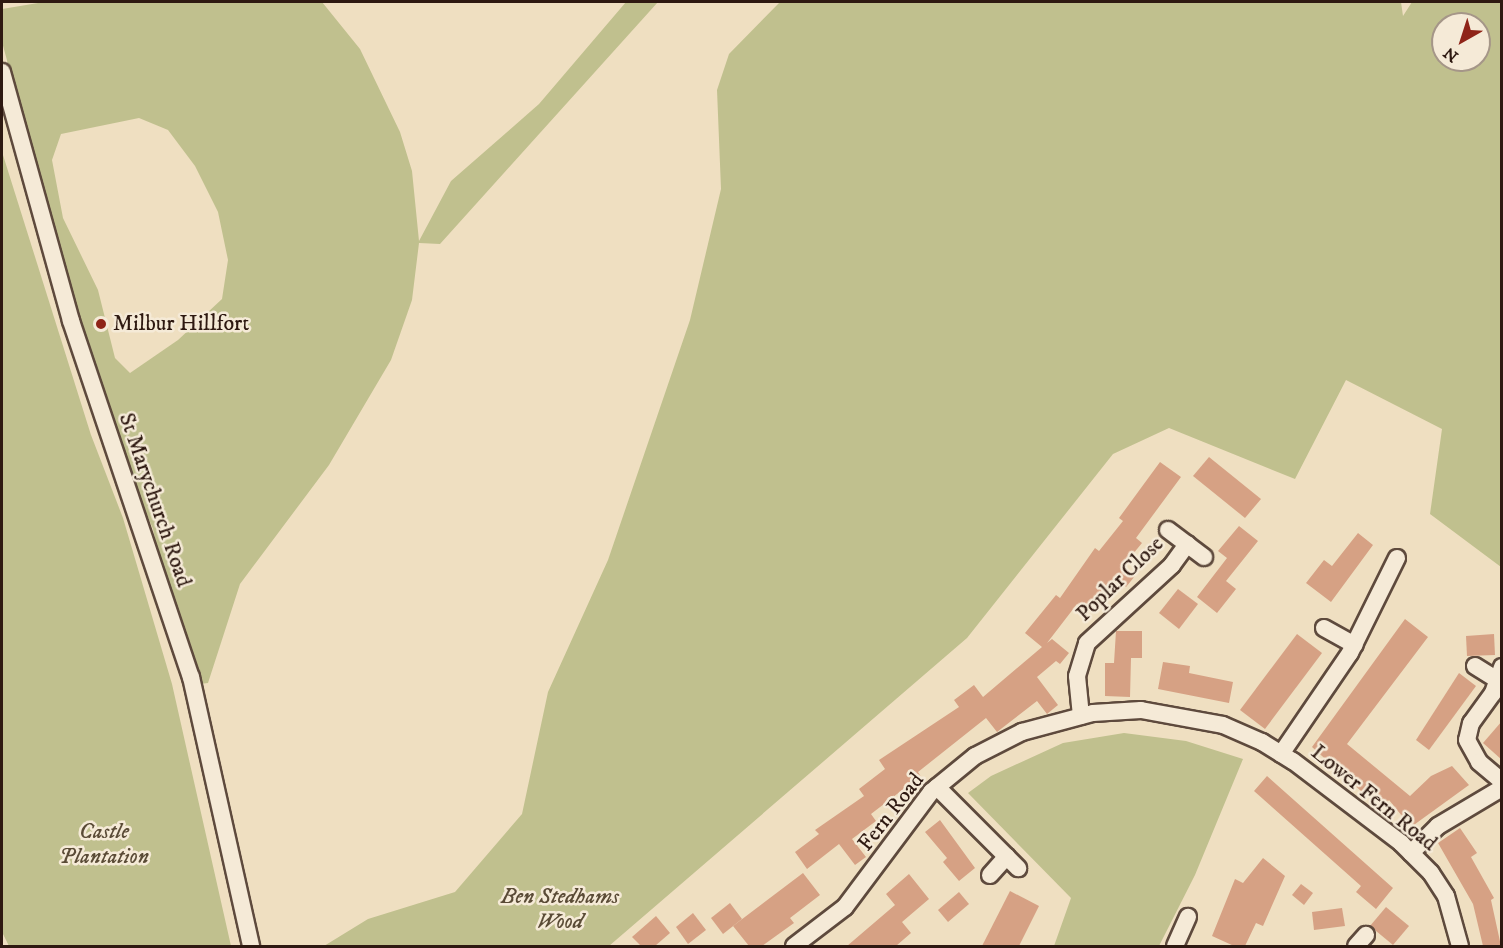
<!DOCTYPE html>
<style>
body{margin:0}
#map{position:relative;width:1503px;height:948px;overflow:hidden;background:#efdfc1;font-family:"IM FELL DW Pica",serif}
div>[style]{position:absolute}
.green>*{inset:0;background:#c0c08e}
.building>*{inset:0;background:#d6a184}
.roads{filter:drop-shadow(2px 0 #5e4a3d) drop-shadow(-2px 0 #5e4a3d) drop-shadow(0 2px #5e4a3d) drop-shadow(0 -2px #5e4a3d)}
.minor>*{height:16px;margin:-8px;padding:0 8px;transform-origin:8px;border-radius:8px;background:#f5ead7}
.dots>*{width:16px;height:16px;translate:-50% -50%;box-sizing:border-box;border:3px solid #f5ead7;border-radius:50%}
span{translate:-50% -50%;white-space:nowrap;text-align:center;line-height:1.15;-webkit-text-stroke:5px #f5ead7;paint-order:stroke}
.poi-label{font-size:22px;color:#2e1911}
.left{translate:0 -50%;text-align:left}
.street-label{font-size:22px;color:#2e1911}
.park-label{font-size:22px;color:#5a4b36;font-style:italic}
.frame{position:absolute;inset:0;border:3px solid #2e1911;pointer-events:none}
.north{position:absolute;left:1431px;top:12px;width:60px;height:60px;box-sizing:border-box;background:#f5ead7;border:2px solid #a59688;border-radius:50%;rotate:219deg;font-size:16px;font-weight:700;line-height:24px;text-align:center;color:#2e1911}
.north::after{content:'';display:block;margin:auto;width:21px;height:27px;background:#8f2418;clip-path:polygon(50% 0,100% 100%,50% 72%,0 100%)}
</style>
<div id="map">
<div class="green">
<div style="clip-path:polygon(evenodd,44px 2px,322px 2px,360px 49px,400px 132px,412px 171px,419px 241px,451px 181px,539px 104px,626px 2px,658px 2px,440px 244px,419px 243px,412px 300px,391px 360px,329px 465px,240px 584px,208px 683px,200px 684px,166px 593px,153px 529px,121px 454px,74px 306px,2px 42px,2px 9px,44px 2px,139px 118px,168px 130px,195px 166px,218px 212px,228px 260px,222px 299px,178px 340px,130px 373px,115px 358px,98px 290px,63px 218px,52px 160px,61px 134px,139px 118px)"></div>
<div style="clip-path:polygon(evenodd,780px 2px,1401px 2px,1403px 16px,1412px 2px,1501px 2px,1501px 567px,1430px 514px,1442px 429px,1346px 380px,1295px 479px,1169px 428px,1113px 454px,967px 638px,609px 946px,324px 946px,368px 919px,455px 892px,522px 814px,548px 692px,608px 560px,690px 320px,721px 189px,717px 90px,729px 54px,780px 2px,1443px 24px,1479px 24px,1479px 60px,1443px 60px,1443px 24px)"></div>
<div style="clip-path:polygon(3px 155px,91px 435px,123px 518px,172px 684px,231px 946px,9px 946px,2px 932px)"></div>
<div style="clip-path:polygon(1124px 733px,1186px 741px,1243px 759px,1195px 875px,1159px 946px,1054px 946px,1071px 898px,968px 793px,991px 776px,1063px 743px)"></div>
</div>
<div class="building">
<div style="clip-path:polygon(1209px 457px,1261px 499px,1245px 518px,1193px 476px)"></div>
<div style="clip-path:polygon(1160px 462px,1181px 477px,1136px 538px,1142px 543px,1123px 566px,1135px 576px,1126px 587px,1115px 578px,1088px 612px,1077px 604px,1047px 643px,1052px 639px,1069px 653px,1060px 664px,1056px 661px,1037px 677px,1058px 705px,1047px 714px,1037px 701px,997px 732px,986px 718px,918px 772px,925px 783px,915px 791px,910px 784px,871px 814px,876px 821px,852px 839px,866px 857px,855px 865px,839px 844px,807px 869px,795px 852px,819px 834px,815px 830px,864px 796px,859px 789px,885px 769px,879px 760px,959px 707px,954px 700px,974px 685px,983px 697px,1042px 647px,1025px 633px,1056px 595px,1060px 598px,1095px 548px,1099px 551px,1123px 521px,1119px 518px)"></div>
<div style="clip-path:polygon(1239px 526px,1258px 541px,1226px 581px,1236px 589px,1217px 613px,1197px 597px,1227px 558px,1218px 551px)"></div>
<div style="clip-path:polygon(1358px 533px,1373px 545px,1331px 602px,1306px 583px,1324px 560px,1332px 566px)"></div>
<div style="clip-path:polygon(1178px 589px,1198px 604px,1179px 629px,1159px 613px)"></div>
<div style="clip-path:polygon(1405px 619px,1428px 637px,1347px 744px,1410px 796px,1431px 776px,1452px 766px,1469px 785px,1411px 827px,1389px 800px,1381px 809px,1312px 747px)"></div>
<div style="clip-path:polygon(1116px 631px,1142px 631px,1142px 658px,1131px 658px,1130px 697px,1105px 696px,1105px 663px,1114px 663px)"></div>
<div style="clip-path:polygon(1297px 634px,1322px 653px,1265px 729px,1240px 710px)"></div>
<div style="clip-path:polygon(1494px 634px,1495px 655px,1467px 656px,1466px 636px)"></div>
<div style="clip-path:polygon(1163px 662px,1190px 666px,1189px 673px,1233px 682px,1229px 703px,1158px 689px)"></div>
<div style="clip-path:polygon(1459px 673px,1476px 686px,1429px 750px,1416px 740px)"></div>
<div style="clip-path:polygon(1502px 721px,1502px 760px,1483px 743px)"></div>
<div style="clip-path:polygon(1267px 776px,1393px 888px,1376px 909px,1356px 892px,1361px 886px,1254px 791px)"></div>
<div style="clip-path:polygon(940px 820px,975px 868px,959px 881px,943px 862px,947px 858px,925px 832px)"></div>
<div style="clip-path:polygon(1460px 828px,1477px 853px,1471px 857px,1494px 898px,1491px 900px,1501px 946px,1483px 946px,1473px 904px,1438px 843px)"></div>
<div style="clip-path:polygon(1263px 858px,1285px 876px,1263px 926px,1256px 923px,1245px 946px,1234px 946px,1212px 936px,1235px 879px,1243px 883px)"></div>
<div style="clip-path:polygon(803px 873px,820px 895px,790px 918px,794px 923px,762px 946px,749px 946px,733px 926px)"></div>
<div style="clip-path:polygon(909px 874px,929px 899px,902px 922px,911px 933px,896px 946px,847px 946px,895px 905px,886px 894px)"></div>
<div style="clip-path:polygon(1301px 884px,1313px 893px,1304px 905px,1292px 895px)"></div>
<div style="clip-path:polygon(1010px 891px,1039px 906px,1019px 946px,982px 946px)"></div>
<div style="clip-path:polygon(959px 892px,969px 904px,948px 922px,938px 910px)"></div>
<div style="clip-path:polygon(730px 903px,742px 919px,723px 934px,711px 918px)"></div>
<div style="clip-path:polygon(1386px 907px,1409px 926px,1393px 945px,1370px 926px)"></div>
<div style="clip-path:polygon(1342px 908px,1345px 926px,1314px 930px,1312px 912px)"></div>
<div style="clip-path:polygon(693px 913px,706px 930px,688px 944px,676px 927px)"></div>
<div style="clip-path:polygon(656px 916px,670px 933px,655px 946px,641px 946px,632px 937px)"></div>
</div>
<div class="roads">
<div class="minor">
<div style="left:2px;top:72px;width:258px;rotate:74.5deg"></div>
<div style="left:71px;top:321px;width:376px;rotate:71.4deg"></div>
<div style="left:191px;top:677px;width:276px;rotate:77.4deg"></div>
<div style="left:1168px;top:530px;width:45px;rotate:36.9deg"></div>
<div style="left:1324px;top:628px;width:35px;rotate:29deg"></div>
<div style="left:1475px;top:666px;width:26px;rotate:32deg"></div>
<div style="left:1502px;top:667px;width:28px;rotate:109deg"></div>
<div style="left:1493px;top:693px;width:37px;rotate:126deg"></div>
<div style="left:1471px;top:723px;width:17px;rotate:103deg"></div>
<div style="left:1467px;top:740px;width:25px;rotate:61deg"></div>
<div style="left:1479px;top:762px;width:30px;rotate:40deg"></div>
<div style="left:1081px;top:716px;width:40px;rotate:-95.7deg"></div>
<div style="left:1077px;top:676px;width:34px;rotate:-73deg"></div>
<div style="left:1087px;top:643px;width:115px;rotate:-42.5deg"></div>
<div style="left:1172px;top:565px;width:26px;rotate:-54deg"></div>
<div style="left:1281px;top:754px;width:122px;rotate:-55.7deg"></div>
<div style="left:1350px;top:653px;width:106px;rotate:-63.7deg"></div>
<div style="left:937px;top:787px;width:115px;rotate:45deg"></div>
<div style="left:1411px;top:853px;width:38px;rotate:-45deg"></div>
<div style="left:1438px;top:826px;width:74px;rotate:-30.7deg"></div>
<div style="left:990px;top:875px;width:25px;rotate:-48deg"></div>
<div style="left:794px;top:946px;width:64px;rotate:-37.4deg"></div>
<div style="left:845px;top:907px;width:144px;rotate:-53.2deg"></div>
<div style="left:931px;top:792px;width:57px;rotate:-39.3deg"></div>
<div style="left:975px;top:756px;width:53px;rotate:-27.1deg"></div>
<div style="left:1022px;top:732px;width:73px;rotate:-15deg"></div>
<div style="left:1093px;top:713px;width:48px;rotate:-3.6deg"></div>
<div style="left:1141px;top:710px;width:83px;rotate:10.4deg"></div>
<div style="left:1223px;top:725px;width:43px;rotate:23.6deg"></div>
<div style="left:1262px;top:742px;width:36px;rotate:32deg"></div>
<div style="left:1293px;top:761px;width:136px;rotate:37.2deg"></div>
<div style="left:1401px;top:843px;width:42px;rotate:45deg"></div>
<div style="left:1431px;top:873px;width:27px;rotate:57deg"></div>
<div style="left:1446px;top:896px;width:52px;rotate:74.4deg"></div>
<div style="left:1175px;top:946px;width:32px;rotate:-66deg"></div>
<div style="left:1356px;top:946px;width:15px;rotate:-48deg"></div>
</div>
</div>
<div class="dots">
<div style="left:101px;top:324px;background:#8f2418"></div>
</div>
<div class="poi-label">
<span class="left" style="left:113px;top:324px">Milbur Hillfort</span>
</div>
<div class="street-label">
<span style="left:155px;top:500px;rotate:71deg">St Marychurch Road</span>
<span style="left:1120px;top:579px;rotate:-44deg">Poplar Close</span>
<span style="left:1374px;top:798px;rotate:39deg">Lower Fern Road</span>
<span style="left:891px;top:812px;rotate:-52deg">Fern Road</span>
</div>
<div class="park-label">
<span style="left:104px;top:844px">Castle<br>Plantation</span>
<span style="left:560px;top:909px">Ben Stedhams<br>Wood</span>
</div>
<div class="frame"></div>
<div class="north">N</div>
</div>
